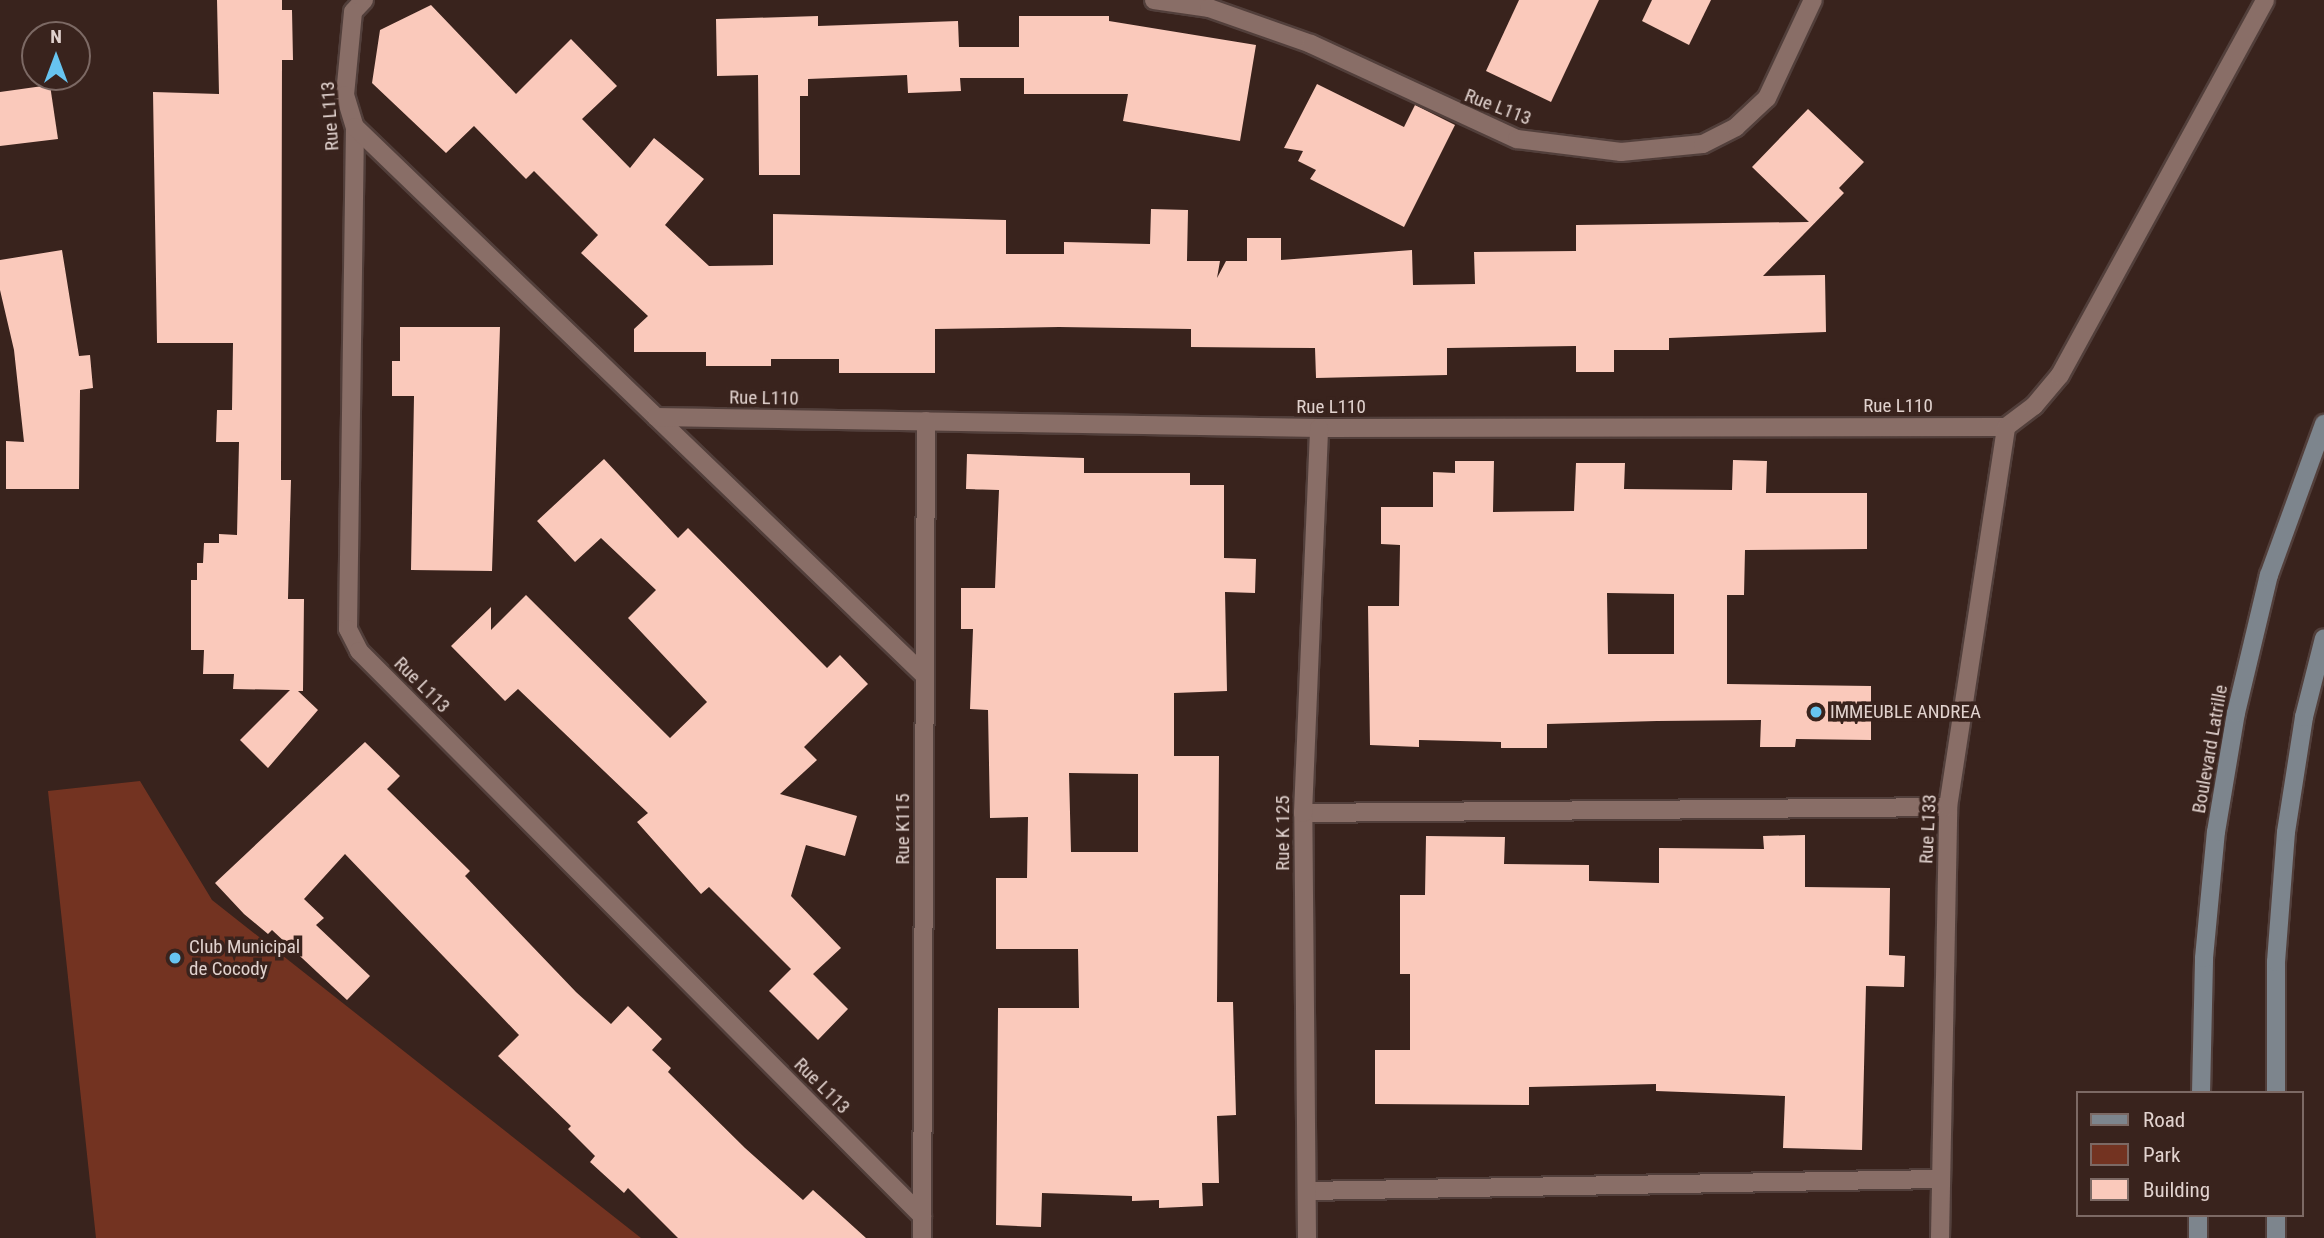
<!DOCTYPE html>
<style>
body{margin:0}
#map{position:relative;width:2324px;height:1238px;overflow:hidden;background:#39231d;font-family:"Roboto Condensed",sans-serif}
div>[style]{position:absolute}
.green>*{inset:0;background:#733321}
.building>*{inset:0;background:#fac9bb}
.roads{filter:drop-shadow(2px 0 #523f3b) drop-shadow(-2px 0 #523f3b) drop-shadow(0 2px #523f3b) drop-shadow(0 -2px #523f3b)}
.minor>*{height:18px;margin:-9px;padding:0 9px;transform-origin:9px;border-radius:9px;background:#896e67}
.secondary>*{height:18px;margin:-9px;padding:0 9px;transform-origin:9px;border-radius:9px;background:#7d858d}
.dots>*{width:19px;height:19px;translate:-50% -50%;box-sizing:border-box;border:4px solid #39231d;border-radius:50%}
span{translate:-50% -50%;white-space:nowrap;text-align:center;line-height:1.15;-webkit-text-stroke:7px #39231d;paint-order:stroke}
.street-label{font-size:19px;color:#e1d2ce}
.poi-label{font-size:19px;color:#e1d2ce}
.left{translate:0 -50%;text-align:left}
.legend{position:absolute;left:2076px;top:1091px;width:228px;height:126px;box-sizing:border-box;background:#39231d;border:2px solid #7c6964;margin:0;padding:9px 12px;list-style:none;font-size:21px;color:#e1d2ce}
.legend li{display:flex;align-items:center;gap:14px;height:35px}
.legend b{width:35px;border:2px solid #7c6964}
.north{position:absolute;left:21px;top:21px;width:70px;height:70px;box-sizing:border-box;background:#39231d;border:2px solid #7c6964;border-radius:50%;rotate:0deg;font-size:19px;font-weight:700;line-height:28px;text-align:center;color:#e1d2ce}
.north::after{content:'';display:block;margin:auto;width:24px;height:32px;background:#67c4f0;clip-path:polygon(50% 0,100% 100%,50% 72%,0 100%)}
</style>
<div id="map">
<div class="green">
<div style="clip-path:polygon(140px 781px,212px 900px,641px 1238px,96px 1238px,48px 791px)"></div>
</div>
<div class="building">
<div style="clip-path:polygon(217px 0,282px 0,282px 10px,292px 10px,293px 60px,282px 60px,281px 480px,291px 480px,288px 599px,304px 599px,303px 691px,298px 691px,318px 710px,268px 768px,240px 740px,290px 690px,233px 689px,234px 674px,203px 674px,204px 650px,191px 650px,191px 580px,197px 580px,197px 563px,203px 563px,204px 543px,219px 543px,219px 534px,237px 535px,239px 442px,216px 442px,217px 410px,232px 410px,233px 343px,157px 343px,153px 92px,219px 94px)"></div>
<div style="clip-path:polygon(1519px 0,1599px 0,1551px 102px,1486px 71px)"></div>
<div style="clip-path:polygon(1652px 0,1711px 0,1689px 45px,1642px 21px)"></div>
<div style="clip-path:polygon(431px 5px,516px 94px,571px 39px,617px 86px,582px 119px,630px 168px,654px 138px,704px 179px,665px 225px,709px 266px,773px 265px,773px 214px,1006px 220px,1006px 254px,1064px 254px,1064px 242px,1150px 244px,1151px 209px,1188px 210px,1187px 261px,1220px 261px,1217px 278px,1226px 261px,1247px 261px,1247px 238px,1281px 238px,1281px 260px,1412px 250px,1413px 285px,1475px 284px,1474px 252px,1576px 251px,1576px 225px,1809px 222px,1752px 167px,1808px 109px,1864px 162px,1839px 188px,1844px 193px,1763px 276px,1825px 275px,1826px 332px,1669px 338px,1669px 350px,1614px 350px,1614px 372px,1576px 372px,1576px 346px,1447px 348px,1447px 375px,1316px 378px,1315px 348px,1191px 347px,1191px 329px,1059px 327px,935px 329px,935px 373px,839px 373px,839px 359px,771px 359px,771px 366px,706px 366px,706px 352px,634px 352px,634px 329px,648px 316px,581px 253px,598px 235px,534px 171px,526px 179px,474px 126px,446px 153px,372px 83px,380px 30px)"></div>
<div style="clip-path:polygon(818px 16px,818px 26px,958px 21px,959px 47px,1019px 47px,1019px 16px,1109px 16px,1109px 21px,1256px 45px,1240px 141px,1123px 121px,1128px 94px,1024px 94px,1024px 78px,960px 78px,961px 91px,908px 93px,907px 75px,808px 79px,808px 96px,800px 96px,800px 175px,759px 175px,758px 75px,717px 76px,716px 19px)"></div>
<div style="clip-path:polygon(1317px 84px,1404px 127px,1415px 105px,1455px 125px,1404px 227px,1310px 179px,1316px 170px,1298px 161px,1303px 151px,1284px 148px)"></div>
<div style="clip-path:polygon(50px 85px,58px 139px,0 146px,0 92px)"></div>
<div style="clip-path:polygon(62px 250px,79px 356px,90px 355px,93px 388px,80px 390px,79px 489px,6px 489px,6px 441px,24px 442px,14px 350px,0 290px,0 260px)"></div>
<div style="clip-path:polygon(400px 327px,500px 327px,492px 571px,411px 570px,414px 396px,392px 396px,392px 361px,400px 361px)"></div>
<div style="clip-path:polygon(evenodd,967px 454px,1084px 458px,1084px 473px,1190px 473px,1190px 485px,1224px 485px,1224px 558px,1256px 559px,1255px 593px,1225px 592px,1227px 691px,1174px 693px,1174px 756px,1219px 756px,1217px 1002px,1233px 1002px,1236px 1115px,1217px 1116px,1219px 1183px,1202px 1183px,1203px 1206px,1159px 1208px,1159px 1200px,1132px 1201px,1132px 1196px,1042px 1193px,1041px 1227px,996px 1225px,998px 1008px,1079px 1008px,1078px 949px,996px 949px,996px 878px,1027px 878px,1028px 817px,990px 818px,988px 710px,970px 709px,973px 629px,961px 629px,961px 588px,995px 588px,999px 490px,966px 489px,967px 454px,1069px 773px,1138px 774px,1138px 852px,1071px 852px,1069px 773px)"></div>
<div style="clip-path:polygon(604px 459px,678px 538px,688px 528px,827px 668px,840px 655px,868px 684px,804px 747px,817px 760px,780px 794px,857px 816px,845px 856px,806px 845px,791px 896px,841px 948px,813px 974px,848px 1009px,818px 1040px,769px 991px,791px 969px,709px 887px,701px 894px,637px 822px,648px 813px,518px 689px,505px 701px,451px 646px,491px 607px,491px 630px,526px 595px,670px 738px,707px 702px,628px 618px,656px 590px,601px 538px,575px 562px,537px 521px)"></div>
<div style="clip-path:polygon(evenodd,1733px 460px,1767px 461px,1766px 493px,1867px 493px,1867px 549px,1745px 550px,1744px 595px,1727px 595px,1727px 684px,1871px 686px,1871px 740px,1796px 739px,1795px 747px,1760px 747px,1761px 720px,1657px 721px,1547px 724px,1547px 748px,1501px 748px,1501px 742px,1419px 740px,1419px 747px,1370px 745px,1368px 606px,1399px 606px,1400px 545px,1381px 544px,1381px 507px,1433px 507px,1433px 472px,1455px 473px,1455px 461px,1494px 461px,1493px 512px,1574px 511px,1576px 463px,1625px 463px,1624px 489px,1732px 490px,1733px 460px,1607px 593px,1674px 594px,1674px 654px,1608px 654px,1607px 593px)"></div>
<div style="clip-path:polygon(365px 742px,400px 776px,387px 789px,470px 871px,465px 876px,576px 992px,611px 1024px,628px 1006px,662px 1039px,652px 1050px,671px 1068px,668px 1072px,745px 1148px,803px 1200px,813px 1190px,866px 1238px,678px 1238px,628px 1188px,624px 1193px,590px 1162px,595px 1156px,568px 1129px,571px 1126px,498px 1056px,519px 1035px,345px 854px,304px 899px,324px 918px,316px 925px,370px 976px,347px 1000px,272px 930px,268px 934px,244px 914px,215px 883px)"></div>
<div style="clip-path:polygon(1805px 835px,1805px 887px,1890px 888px,1889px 955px,1905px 956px,1904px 987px,1866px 986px,1862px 1150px,1783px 1148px,1785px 1096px,1656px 1091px,1656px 1084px,1529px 1087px,1529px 1105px,1375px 1104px,1375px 1050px,1410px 1050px,1410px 974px,1400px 974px,1400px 895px,1425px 895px,1426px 836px,1505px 837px,1504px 864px,1589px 865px,1589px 881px,1659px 883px,1659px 848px,1764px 849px,1763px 836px)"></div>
</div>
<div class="roads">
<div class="minor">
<div style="left:364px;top:0;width:16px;rotate:133deg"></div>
<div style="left:353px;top:12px;width:83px;rotate:95.5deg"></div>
<div style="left:345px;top:95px;width:34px;rotate:73deg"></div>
<div style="left:355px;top:127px;width:502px;rotate:90.8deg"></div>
<div style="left:348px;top:629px;width:25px;rotate:63deg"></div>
<div style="left:359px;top:651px;width:798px;rotate:45.1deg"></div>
<div style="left:1154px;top:0;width:56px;rotate:8.3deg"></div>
<div style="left:1209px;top:8px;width:108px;rotate:19.4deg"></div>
<div style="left:1311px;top:44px;width:227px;rotate:24.8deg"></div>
<div style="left:1517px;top:139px;width:105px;rotate:7.1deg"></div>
<div style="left:1621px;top:152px;width:82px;rotate:-5.6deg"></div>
<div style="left:1703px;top:144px;width:37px;rotate:-27deg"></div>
<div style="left:1736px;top:127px;width:42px;rotate:-43.1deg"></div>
<div style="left:1767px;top:98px;width:108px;rotate:-64.9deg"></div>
<div style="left:355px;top:127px;width:790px;rotate:43.92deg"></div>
<div style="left:656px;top:417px;width:663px;rotate:0.95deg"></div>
<div style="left:1319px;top:428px;width:687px;rotate:-0.08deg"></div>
<div style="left:2006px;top:427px;width:35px;rotate:-37deg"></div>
<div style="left:2034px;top:406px;width:40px;rotate:-50deg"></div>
<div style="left:2060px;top:375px;width:427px;rotate:-61.3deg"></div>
<div style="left:1303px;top:813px;width:645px;rotate:-0.53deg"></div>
<div style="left:1307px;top:1191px;width:633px;rotate:-1.09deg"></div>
<div style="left:922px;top:1238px;width:817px;rotate:-89.72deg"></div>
<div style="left:1307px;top:1238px;width:425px;rotate:-90.5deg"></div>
<div style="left:1303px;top:813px;width:385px;rotate:-87.6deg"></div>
<div style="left:1940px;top:1238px;width:431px;rotate:-88.9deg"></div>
<div style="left:1948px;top:807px;width:384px;rotate:-81.3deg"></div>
</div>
<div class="secondary">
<div style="left:2201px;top:1093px;width:135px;rotate:-88.7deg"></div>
<div style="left:2204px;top:958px;width:127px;rotate:-84.6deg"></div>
<div style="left:2216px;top:832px;width:121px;rotate:-80.5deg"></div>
<div style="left:2236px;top:713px;width:142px;rotate:-76.6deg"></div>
<div style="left:2269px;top:575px;width:161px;rotate:-70deg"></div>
<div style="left:2276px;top:1093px;width:131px;rotate:-90deg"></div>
<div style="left:2276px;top:962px;width:130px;rotate:-85.6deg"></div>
<div style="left:2286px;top:832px;width:116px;rotate:-81.1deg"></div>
<div style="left:2304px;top:717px;width:81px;rotate:-75.8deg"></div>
<div style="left:2276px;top:1215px;width:23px;rotate:90deg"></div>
<div style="left:2198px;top:1238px;width:23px;rotate:-90deg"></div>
</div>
</div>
<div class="dots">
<div style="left:1816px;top:712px;background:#67c4f0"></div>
<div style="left:175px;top:958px;background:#67c4f0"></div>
</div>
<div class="street-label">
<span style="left:1498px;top:107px;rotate:21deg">Rue L113</span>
<span style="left:330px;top:116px;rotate:-94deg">Rue L113</span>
<span style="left:764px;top:398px;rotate:1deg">Rue L110</span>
<span style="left:1898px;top:406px">Rue L110</span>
<span style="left:1331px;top:407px">Rue L110</span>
<span style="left:422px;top:685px;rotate:45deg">Rue L113</span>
<span style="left:2210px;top:749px;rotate:-80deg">Boulevard Latrille</span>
<span style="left:903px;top:829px;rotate:-90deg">Rue K115</span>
<span style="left:1928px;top:829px;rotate:-87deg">Rue L133</span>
<span style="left:1283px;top:833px;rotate:-90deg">Rue K 125</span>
<span style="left:822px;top:1086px;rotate:45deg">Rue L113</span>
</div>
<div class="poi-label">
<span class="left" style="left:1830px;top:712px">IMMEUBLE ANDREA</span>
<span class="left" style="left:189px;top:958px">Club Municipal<br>de Cocody</span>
</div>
<ul class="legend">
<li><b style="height:9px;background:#7d858d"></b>Road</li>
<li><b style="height:19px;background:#733321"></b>Park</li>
<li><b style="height:19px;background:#fac9bb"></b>Building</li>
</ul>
<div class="north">N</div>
</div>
